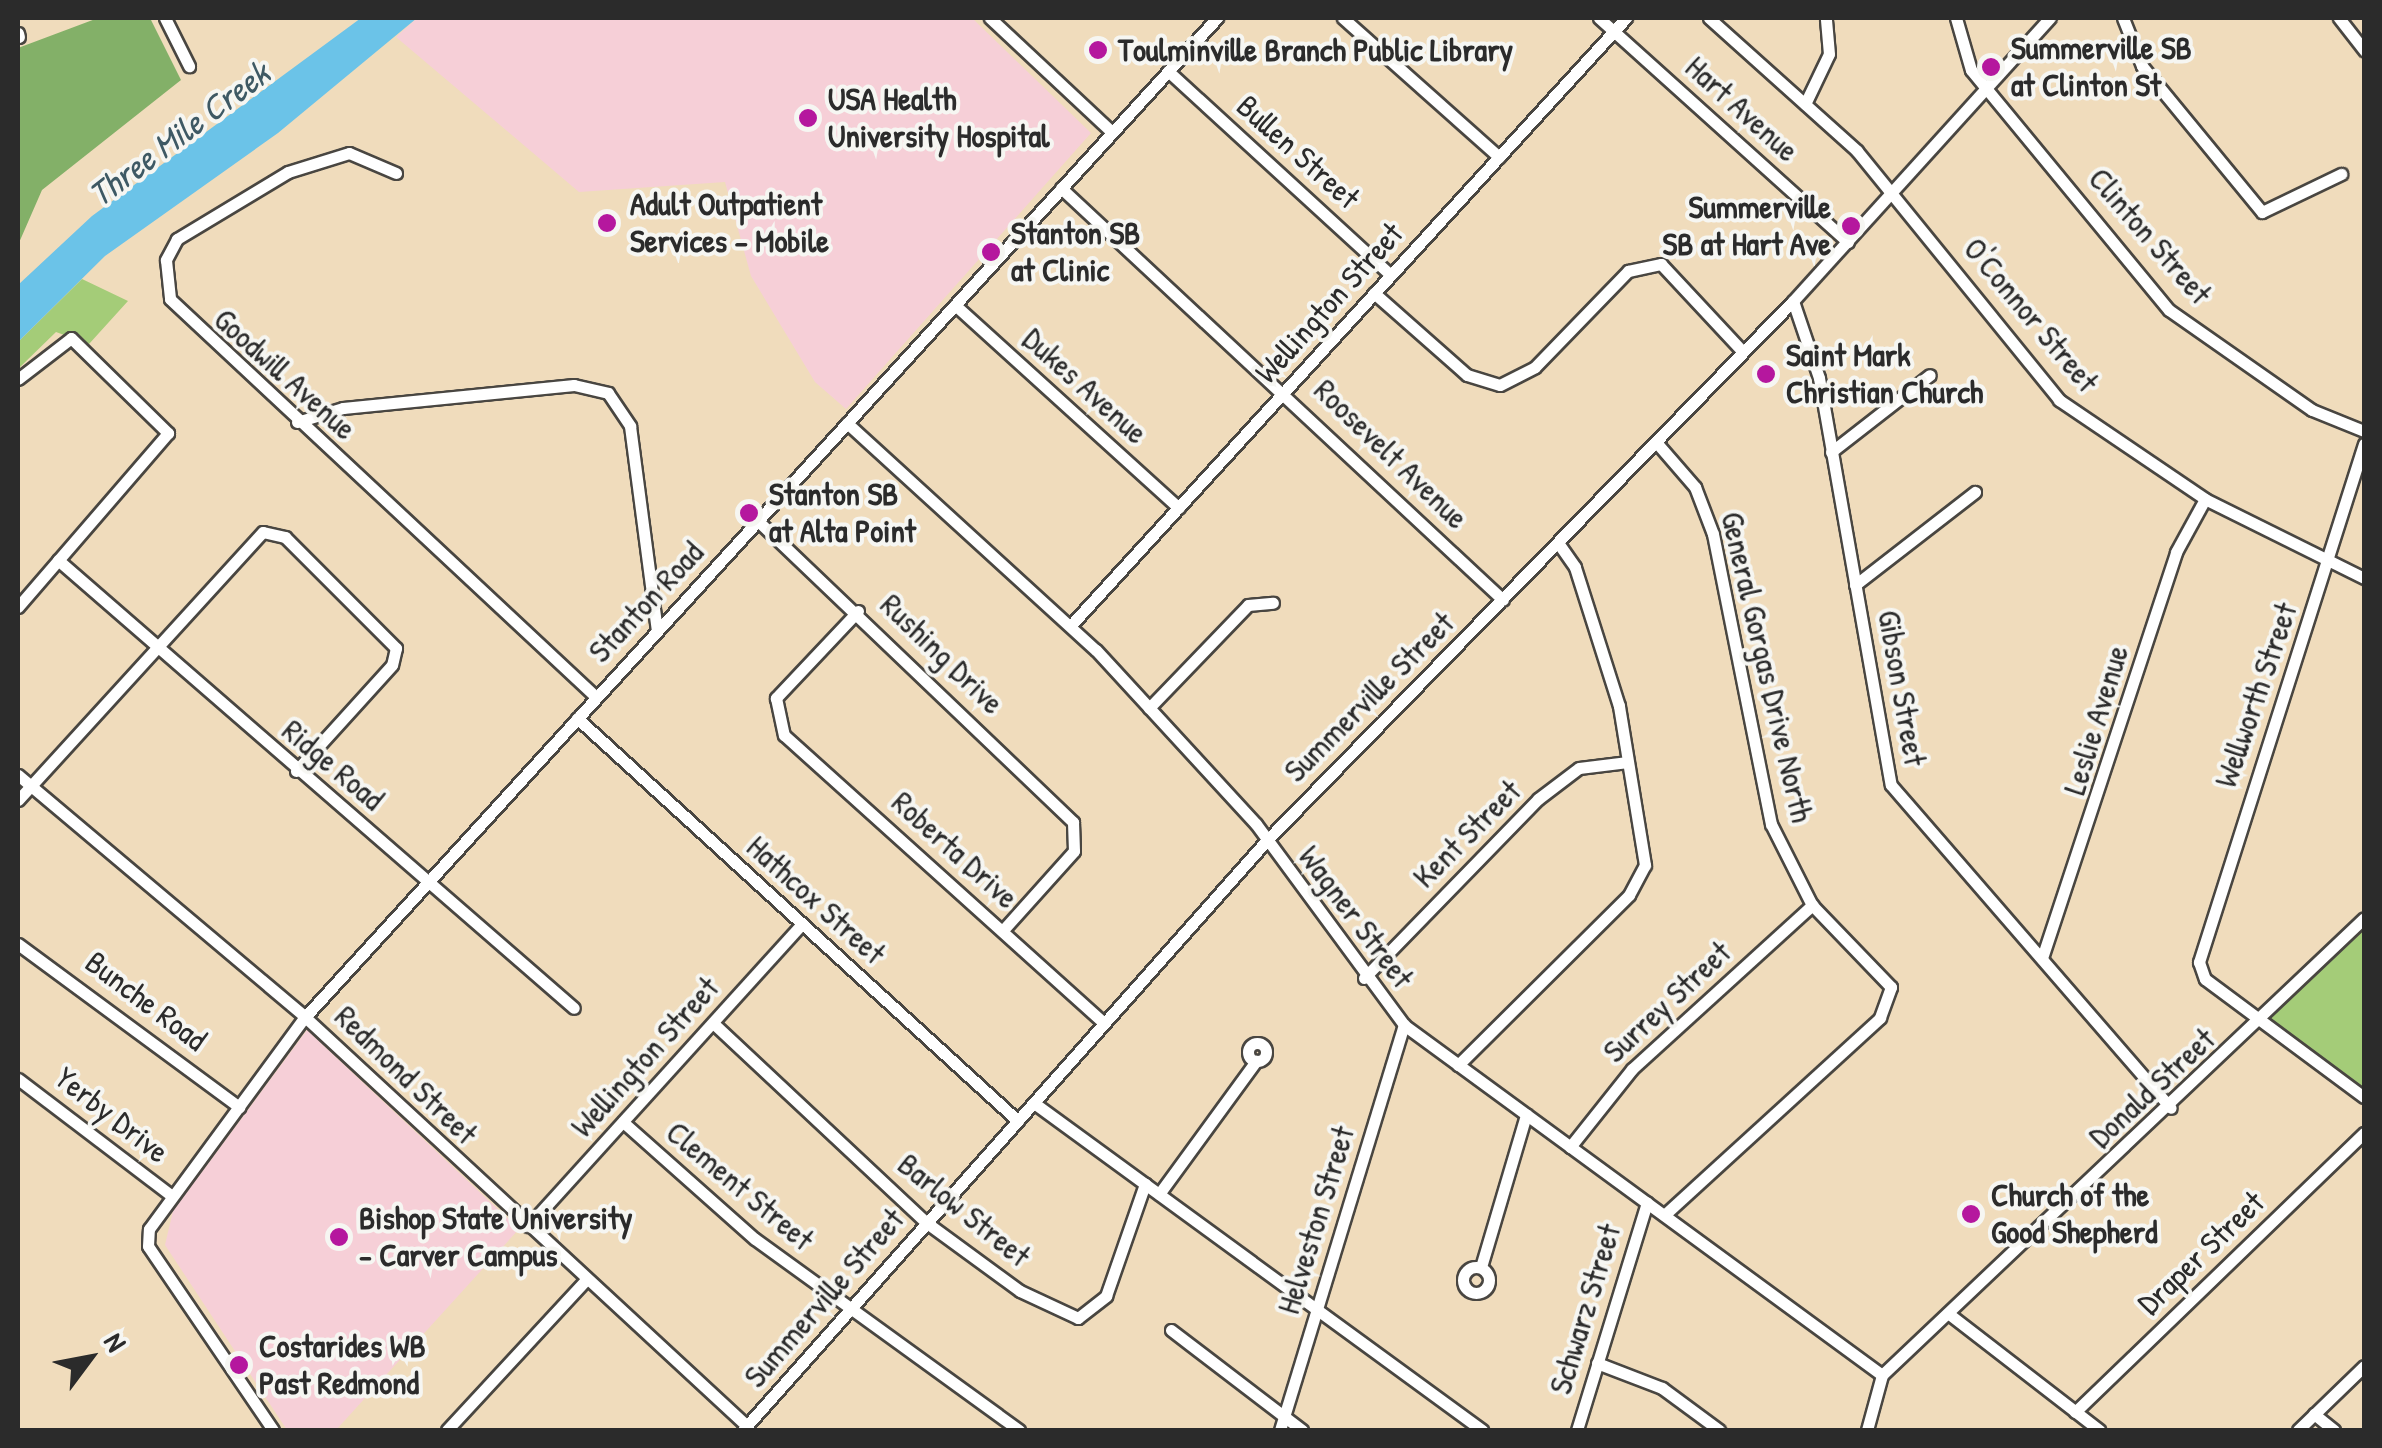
<!DOCTYPE html>
<meta charset="utf-8">
<style>
body{margin:0}
#map{position:relative;width:2382px;height:1448px;overflow:hidden;background:#f0dcbc;font-family:"Patrick Hand",sans-serif}
div>[style]{position:absolute}
.built>*{inset:0;background:#f6cfd7}
.green>*{inset:0;background:#a4cc78}
.forest>*{inset:0;background:#83b068}
.water>*{inset:0;background:#6bc3e8}
.roads{filter:drop-shadow(2px 0 #494641) drop-shadow(-2px 0 #494641) drop-shadow(0 2px #494641) drop-shadow(0 -2px #494641)}
.minor>*{height:11px;margin:-5.5px;padding:0 5.5px;transform-origin:5.5px;border-radius:5.5px;background:#fff}
.minor>.ring{margin:-5.5px;padding:0;box-sizing:content-box;background:none;border:11px solid #fff;border-radius:50%}
.dots>*{width:28px;height:28px;translate:-50% -50%;box-sizing:border-box;border:5px solid #f6f6f2;border-radius:50%}
span{translate:-50% -50%;white-space:nowrap;text-align:center;line-height:1.15;-webkit-text-stroke:8px #f6f6f2;paint-order:stroke}
.poi-label{font-size:32px;color:#2b2b2b;font-weight:700}
.left{translate:0 -50%;text-align:left}
.right{translate:-100% -50%;text-align:right}
.street-label{font-size:32px;color:#2b2b2b}
.water-label{font-size:35px;color:#3e5964;font-style:italic}
.frame{position:absolute;inset:0;border:20px solid #2b2b2b;pointer-events:none}
.north{position:absolute;left:40px;top:1308px;width:100px;height:100px;-webkit-text-stroke:8px #f6f6f2;paint-order:stroke;rotate:58deg;font-size:28px;font-weight:700;line-height:40px;text-align:center;color:#2b2b2b}
.north::after{content:'';display:block;margin:auto;width:35px;height:45px;background:#2b2b2b;clip-path:polygon(50% 0,100% 100%,50% 72%,0 100%)}
</style>
<div id="map">
<div class="built">
<div style="clip-path:polygon(417px 18px,972px 18px,1091px 133px,846px 409px,815px 382px,751px 276px,725px 182px,579px 192px,396px 37px)"></div>
<div style="clip-path:polygon(307px 1030px,519px 1229px,336px 1430px,287px 1430px,165px 1245px,173px 1211px)"></div>
</div>
<div class="green">
<div style="clip-path:polygon(82px 279px,128px 301px,89px 344px,56px 332px,18px 369px,18px 342px)"></div>
<div style="clip-path:polygon(2364px 922px,2364px 1096px,2265px 1022px)"></div>
</div>
<div class="forest">
<div style="clip-path:polygon(98px 18px,150px 18px,181px 80px,42px 190px,18px 245px,18px 48px)"></div>
</div>
<div class="water">
<div style="clip-path:polygon(361px 18px,417px 18px,278px 133px,105px 256px,18px 342px,18px 285px,92px 216px)"></div>
</div>
<div class="roads">
<div class="minor">
<div style="left:165px;top:18px;width:54px;rotate:63.4deg"></div>
<div style="left:990px;top:18px;width:167px;rotate:43.1deg"></div>
<div style="left:1343px;top:18px;width:209px;rotate:41.7deg"></div>
<div style="left:1599px;top:18px;width:335px;rotate:42deg"></div>
<div style="left:1709px;top:18px;width:199px;rotate:41.9deg"></div>
<div style="left:1857px;top:151px;width:321px;rotate:50.9deg"></div>
<div style="left:2059px;top:400px;width:176px;rotate:34.1deg"></div>
<div style="left:2205px;top:499px;width:178px;rotate:26.4deg"></div>
<div style="left:1956px;top:18px;width:54px;rotate:73.9deg"></div>
<div style="left:1971px;top:70px;width:311px;rotate:50.5deg"></div>
<div style="left:2169px;top:310px;width:174px;rotate:35deg"></div>
<div style="left:2312px;top:410px;width:56px;rotate:22deg"></div>
<div style="left:2123px;top:18px;width:52px;rotate:68.4deg"></div>
<div style="left:2142px;top:66px;width:189px;rotate:50.6deg"></div>
<div style="left:2262px;top:212px;width:88px;rotate:-25.7deg"></div>
<div style="left:2339px;top:18px;width:41px;rotate:52deg"></div>
<div style="left:18px;top:33px;width:4px;rotate:76deg"></div>
<div style="left:1168px;top:71px;width:302px;rotate:42.5deg"></div>
<div style="left:1805px;top:104px;width:55px;rotate:-64.4deg"></div>
<div style="left:1829px;top:54px;width:36px;rotate:-95deg"></div>
<div style="left:396px;top:173px;width:51px;rotate:-156.9deg"></div>
<div style="left:349px;top:153px;width:64px;rotate:162.7deg"></div>
<div style="left:288px;top:172px;width:130px;rotate:148.9deg"></div>
<div style="left:177px;top:239px;width:24px;rotate:118deg"></div>
<div style="left:166px;top:260px;width:39px;rotate:84deg"></div>
<div style="left:170px;top:299px;width:583px;rotate:43.05deg"></div>
<div style="left:1061px;top:188px;width:604px;rotate:42.99deg"></div>
<div style="left:1374px;top:293px;width:124px;rotate:41.4deg"></div>
<div style="left:1467px;top:375px;width:34px;rotate:17deg"></div>
<div style="left:1500px;top:385px;width:39px;rotate:-27deg"></div>
<div style="left:1535px;top:367px;width:134px;rotate:-45.9deg"></div>
<div style="left:1628px;top:271px;width:34px;rotate:-12deg"></div>
<div style="left:1661px;top:264px;width:120px;rotate:47deg"></div>
<div style="left:1793px;top:301px;width:81px;rotate:71.3deg"></div>
<div style="left:1819px;top:378px;width:413px;rotate:80deg"></div>
<div style="left:1891px;top:785px;width:427px;rotate:49.1deg"></div>
<div style="left:955px;top:305px;width:302px;rotate:42.2deg"></div>
<div style="left:18px;top:379px;width:67px;rotate:-37.7deg"></div>
<div style="left:71px;top:338px;width:136px;rotate:44.4deg"></div>
<div style="left:168px;top:433px;width:230px;rotate:130.8deg"></div>
<div style="left:297px;top:422px;width:48px;rotate:-16.9deg"></div>
<div style="left:343px;top:408px;width:232px;rotate:-5.7deg"></div>
<div style="left:574px;top:385px;width:35px;rotate:13deg"></div>
<div style="left:608px;top:393px;width:40px;rotate:56deg"></div>
<div style="left:630px;top:426px;width:207px;rotate:82.5deg"></div>
<div style="left:847px;top:423px;width:337px;rotate:42.4deg"></div>
<div style="left:1096px;top:650px;width:236px;rotate:47.4deg"></div>
<div style="left:1256px;top:824px;width:250px;rotate:53.6deg"></div>
<div style="left:1404px;top:1025px;width:592px;rotate:36.21deg"></div>
<div style="left:1656px;top:442px;width:60px;rotate:49.1deg"></div>
<div style="left:1695px;top:487px;width:50px;rotate:69deg"></div>
<div style="left:1713px;top:534px;width:296px;rotate:78.7deg"></div>
<div style="left:1771px;top:824px;width:91px;rotate:63.2deg"></div>
<div style="left:1812px;top:905px;width:114px;rotate:46.1deg"></div>
<div style="left:1891px;top:987px;width:33px;rotate:110deg"></div>
<div style="left:1880px;top:1018px;width:292px;rotate:137.6deg"></div>
<div style="left:2364px;top:444px;width:544px;rotate:107.67deg"></div>
<div style="left:2199px;top:962px;width:18px;rotate:71deg"></div>
<div style="left:2205px;top:979px;width:198px;rotate:36.6deg"></div>
<div style="left:1831px;top:452px;width:125px;rotate:-37.9deg"></div>
<div style="left:758px;top:521px;width:436px;rotate:43.7deg"></div>
<div style="left:1073px;top:822px;width:29px;rotate:88deg"></div>
<div style="left:1074px;top:851px;width:106px;rotate:131.9deg"></div>
<div style="left:58px;top:560px;width:683px;rotate:40.97deg"></div>
<div style="left:1855px;top:585px;width:152px;rotate:-37.8deg"></div>
<div style="left:858px;top:611px;width:120px;rotate:133.3deg"></div>
<div style="left:776px;top:698px;width:38px;rotate:78deg"></div>
<div style="left:784px;top:735px;width:431px;rotate:42deg"></div>
<div style="left:1072px;top:624px;width:821px;rotate:-47.57deg"></div>
<div style="left:1149px;top:708px;width:143px;rotate:-46.1deg"></div>
<div style="left:1248px;top:605px;width:25px;rotate:-5deg"></div>
<div style="left:577px;top:718px;width:597px;rotate:42.42deg"></div>
<div style="left:18px;top:775px;width:375px;rotate:40.1deg"></div>
<div style="left:305px;top:1017px;width:602px;rotate:42.78deg"></div>
<div style="left:18px;top:800px;width:363px;rotate:-47.6deg"></div>
<div style="left:263px;top:532px;width:23px;rotate:13deg"></div>
<div style="left:285px;top:537px;width:157px;rotate:45deg"></div>
<div style="left:396px;top:648px;width:17px;rotate:103deg"></div>
<div style="left:392px;top:665px;width:143px;rotate:132.2deg"></div>
<div style="left:18px;top:944px;width:275px;rotate:36.4deg"></div>
<div style="left:2042px;top:958px;width:428px;rotate:-71.7deg"></div>
<div style="left:2176px;top:552px;width:60px;rotate:-61.3deg"></div>
<div style="left:1364px;top:978px;width:250px;rotate:-45.8deg"></div>
<div style="left:1538px;top:799px;width:51px;rotate:-37.1deg"></div>
<div style="left:1579px;top:768px;width:49px;rotate:-7deg"></div>
<div style="left:713px;top:1023px;width:293px;rotate:43.1deg"></div>
<div style="left:927px;top:1223px;width:115px;rotate:36.2deg"></div>
<div style="left:1020px;top:1291px;width:64px;rotate:25deg"></div>
<div style="left:1078px;top:1318px;width:36px;rotate:-38deg"></div>
<div style="left:1106px;top:1296px;width:119px;rotate:-70.8deg"></div>
<div class="ring" style="left:1248px;top:1043px;width:7px;height:7px"></div>
<div style="left:1458px;top:1065px;width:241px;rotate:-44.8deg"></div>
<div style="left:1629px;top:895px;width:34px;rotate:-62deg"></div>
<div style="left:1645px;top:865px;width:161px;rotate:-99.3deg"></div>
<div style="left:1619px;top:706px;width:146px;rotate:-107.6deg"></div>
<div style="left:1575px;top:567px;width:29px;rotate:-125deg"></div>
<div style="left:18px;top:1079px;width:193px;rotate:37.2deg"></div>
<div style="left:1034px;top:1103px;width:555px;rotate:36.13deg"></div>
<div style="left:623px;top:1122px;width:176px;rotate:41.6deg"></div>
<div style="left:755px;top:1239px;width:326px;rotate:35.9deg"></div>
<div style="left:1570px;top:1147px;width:100px;rotate:-51.5deg"></div>
<div style="left:1632px;top:1069px;width:244px;rotate:-42.3deg"></div>
<div style="left:1159px;top:1194px;width:165px;rotate:-53.9deg"></div>
<div style="left:528px;top:1226px;width:408px;rotate:-47.8deg"></div>
<div class="ring" style="left:1463px;top:1267px;width:15px;height:15px"></div>
<div style="left:1481px;top:1267px;width:159px;rotate:-73.5deg"></div>
<div style="left:1949px;top:1314px;width:190px;rotate:37.7deg"></div>
<div style="left:1171px;top:1330px;width:165px;rotate:37.4deg"></div>
<div style="left:1597px;top:1363px;width:70px;rotate:21deg"></div>
<div style="left:1662px;top:1388px;width:71px;rotate:36.4deg"></div>
<div style="left:2075px;top:1412px;width:402px;rotate:-44deg"></div>
<div style="left:2314px;top:1414px;width:26px;rotate:39deg"></div>
<div style="left:273px;top:1430px;width:222px;rotate:-124.2deg"></div>
<div style="left:148px;top:1246px;width:17px;rotate:-87deg"></div>
<div style="left:149px;top:1229px;width:263px;rotate:-53.7deg"></div>
<div style="left:305px;top:1017px;width:1353px;rotate:-47.61deg"></div>
<div style="left:447px;top:1430px;width:206px;rotate:-47.2deg"></div>
<div style="left:743px;top:1430px;width:789px;rotate:-48.39deg"></div>
<div style="left:1267px;top:840px;width:753px;rotate:-45.7deg"></div>
<div style="left:1793px;top:301px;width:382px;rotate:-47.8deg"></div>
<div style="left:1280px;top:1430px;width:424px;rotate:-73deg"></div>
<div style="left:1577px;top:1430px;width:238px;rotate:-72.9deg"></div>
<div style="left:1867px;top:1430px;width:57px;rotate:-74.7deg"></div>
<div style="left:1882px;top:1375px;width:664px;rotate:-43.47deg"></div>
<div style="left:2298px;top:1430px;width:92px;rotate:-44.1deg"></div>
</div>
</div>
<div class="dots">
<div style="left:1098px;top:50px;background:#b5179e"></div>
<div style="left:1991px;top:67px;background:#b5179e"></div>
<div style="left:808px;top:118px;background:#b5179e"></div>
<div style="left:607px;top:223px;background:#b5179e"></div>
<div style="left:1851px;top:226px;background:#b5179e"></div>
<div style="left:991px;top:252px;background:#b5179e"></div>
<div style="left:1766px;top:374px;background:#b5179e"></div>
<div style="left:749px;top:513px;background:#b5179e"></div>
<div style="left:1971px;top:1214px;background:#b5179e"></div>
<div style="left:339px;top:1237px;background:#b5179e"></div>
<div style="left:239px;top:1365px;background:#b5179e"></div>
</div>
<div class="poi-label">
<span class="left" style="left:2011px;top:67px">Summerville SB<br>at Clinton St</span>
<span class="left" style="left:1118px;top:50px">Toulminville Branch Public Library</span>
<span class="left" style="left:828px;top:118px">USA Health<br>University Hospital</span>
<span class="left" style="left:630px;top:223px">Adult Outpatient<br>Services – Mobile</span>
<span class="right" style="left:1831px;top:226px">Summerville<br>SB at Hart Ave</span>
<span class="left" style="left:1011px;top:252px">Stanton SB<br>at Clinic</span>
<span class="left" style="left:1786px;top:374px">Saint Mark<br>Christian Church</span>
<span class="left" style="left:769px;top:513px">Stanton SB<br>at Alta Point</span>
<span class="left" style="left:1991px;top:1214px">Church of the<br>Good Shepherd</span>
<span class="left" style="left:359px;top:1237px">Bishop State University<br>- Carver Campus</span>
<span class="left" style="left:259px;top:1365px">Costarides WB<br>Past Redmond</span>
</div>
<div class="street-label">
<span style="left:1742px;top:109px;rotate:42deg">Hart Avenue</span>
<span style="left:1298px;top:152px;rotate:42deg">Bullen Street</span>
<span style="left:2150px;top:236px;rotate:49deg">Clinton Street</span>
<span style="left:1329px;top:303px;rotate:-48deg">Wellington Street</span>
<span style="left:2031px;top:315px;rotate:50deg">O'Connor Street</span>
<span style="left:285px;top:374px;rotate:42deg">Goodwill Avenue</span>
<span style="left:1085px;top:386px;rotate:42deg">Dukes Avenue</span>
<span style="left:1391px;top:454px;rotate:44deg">Roosevelt Avenue</span>
<span style="left:646px;top:602px;rotate:-47deg">Stanton Road</span>
<span style="left:942px;top:654px;rotate:44deg">Rushing Drive</span>
<span style="left:1767px;top:667px;rotate:77deg">General Gorgas Drive North</span>
<span style="left:1902px;top:688px;rotate:80deg">Gibson Street</span>
<span style="left:2256px;top:695px;rotate:-71deg">Wellworth Street</span>
<span style="left:1369px;top:697px;rotate:-45deg">Summerville Street</span>
<span style="left:2096px;top:720px;rotate:-73deg">Leslie Avenue</span>
<span style="left:333px;top:765px;rotate:40deg">Ridge Road</span>
<span style="left:1467px;top:834px;rotate:-45deg">Kent Street</span>
<span style="left:955px;top:850px;rotate:42deg">Roberta Drive</span>
<span style="left:816px;top:900px;rotate:42deg">Hathcox Street</span>
<span style="left:1356px;top:917px;rotate:53deg">Wagner Street</span>
<span style="left:146px;top:1001px;rotate:37deg">Bunche Road</span>
<span style="left:1667px;top:1002px;rotate:-43deg">Surrey Street</span>
<span style="left:645px;top:1057px;rotate:-48deg">Wellington Street</span>
<span style="left:406px;top:1075px;rotate:44deg">Redmond Street</span>
<span style="left:2152px;top:1088px;rotate:-43deg">Donald Street</span>
<span style="left:112px;top:1115px;rotate:38deg">Yerby Drive</span>
<span style="left:740px;top:1186px;rotate:40deg">Clement Street</span>
<span style="left:964px;top:1210px;rotate:39deg">Barlow Street</span>
<span style="left:1316px;top:1220px;rotate:-73deg">Helveston Street</span>
<span style="left:2201px;top:1253px;rotate:-44deg">Draper Street</span>
<span style="left:824px;top:1298px;rotate:-49deg">Summerville Street</span>
<span style="left:1585px;top:1309px;rotate:-73deg">Schwarz Street</span>
</div>
<div class="water-label">
<span style="left:179px;top:134px;rotate:-37deg">Three Mile Creek</span>
</div>
<div class="frame"></div>
<div class="north">N</div>
</div>
